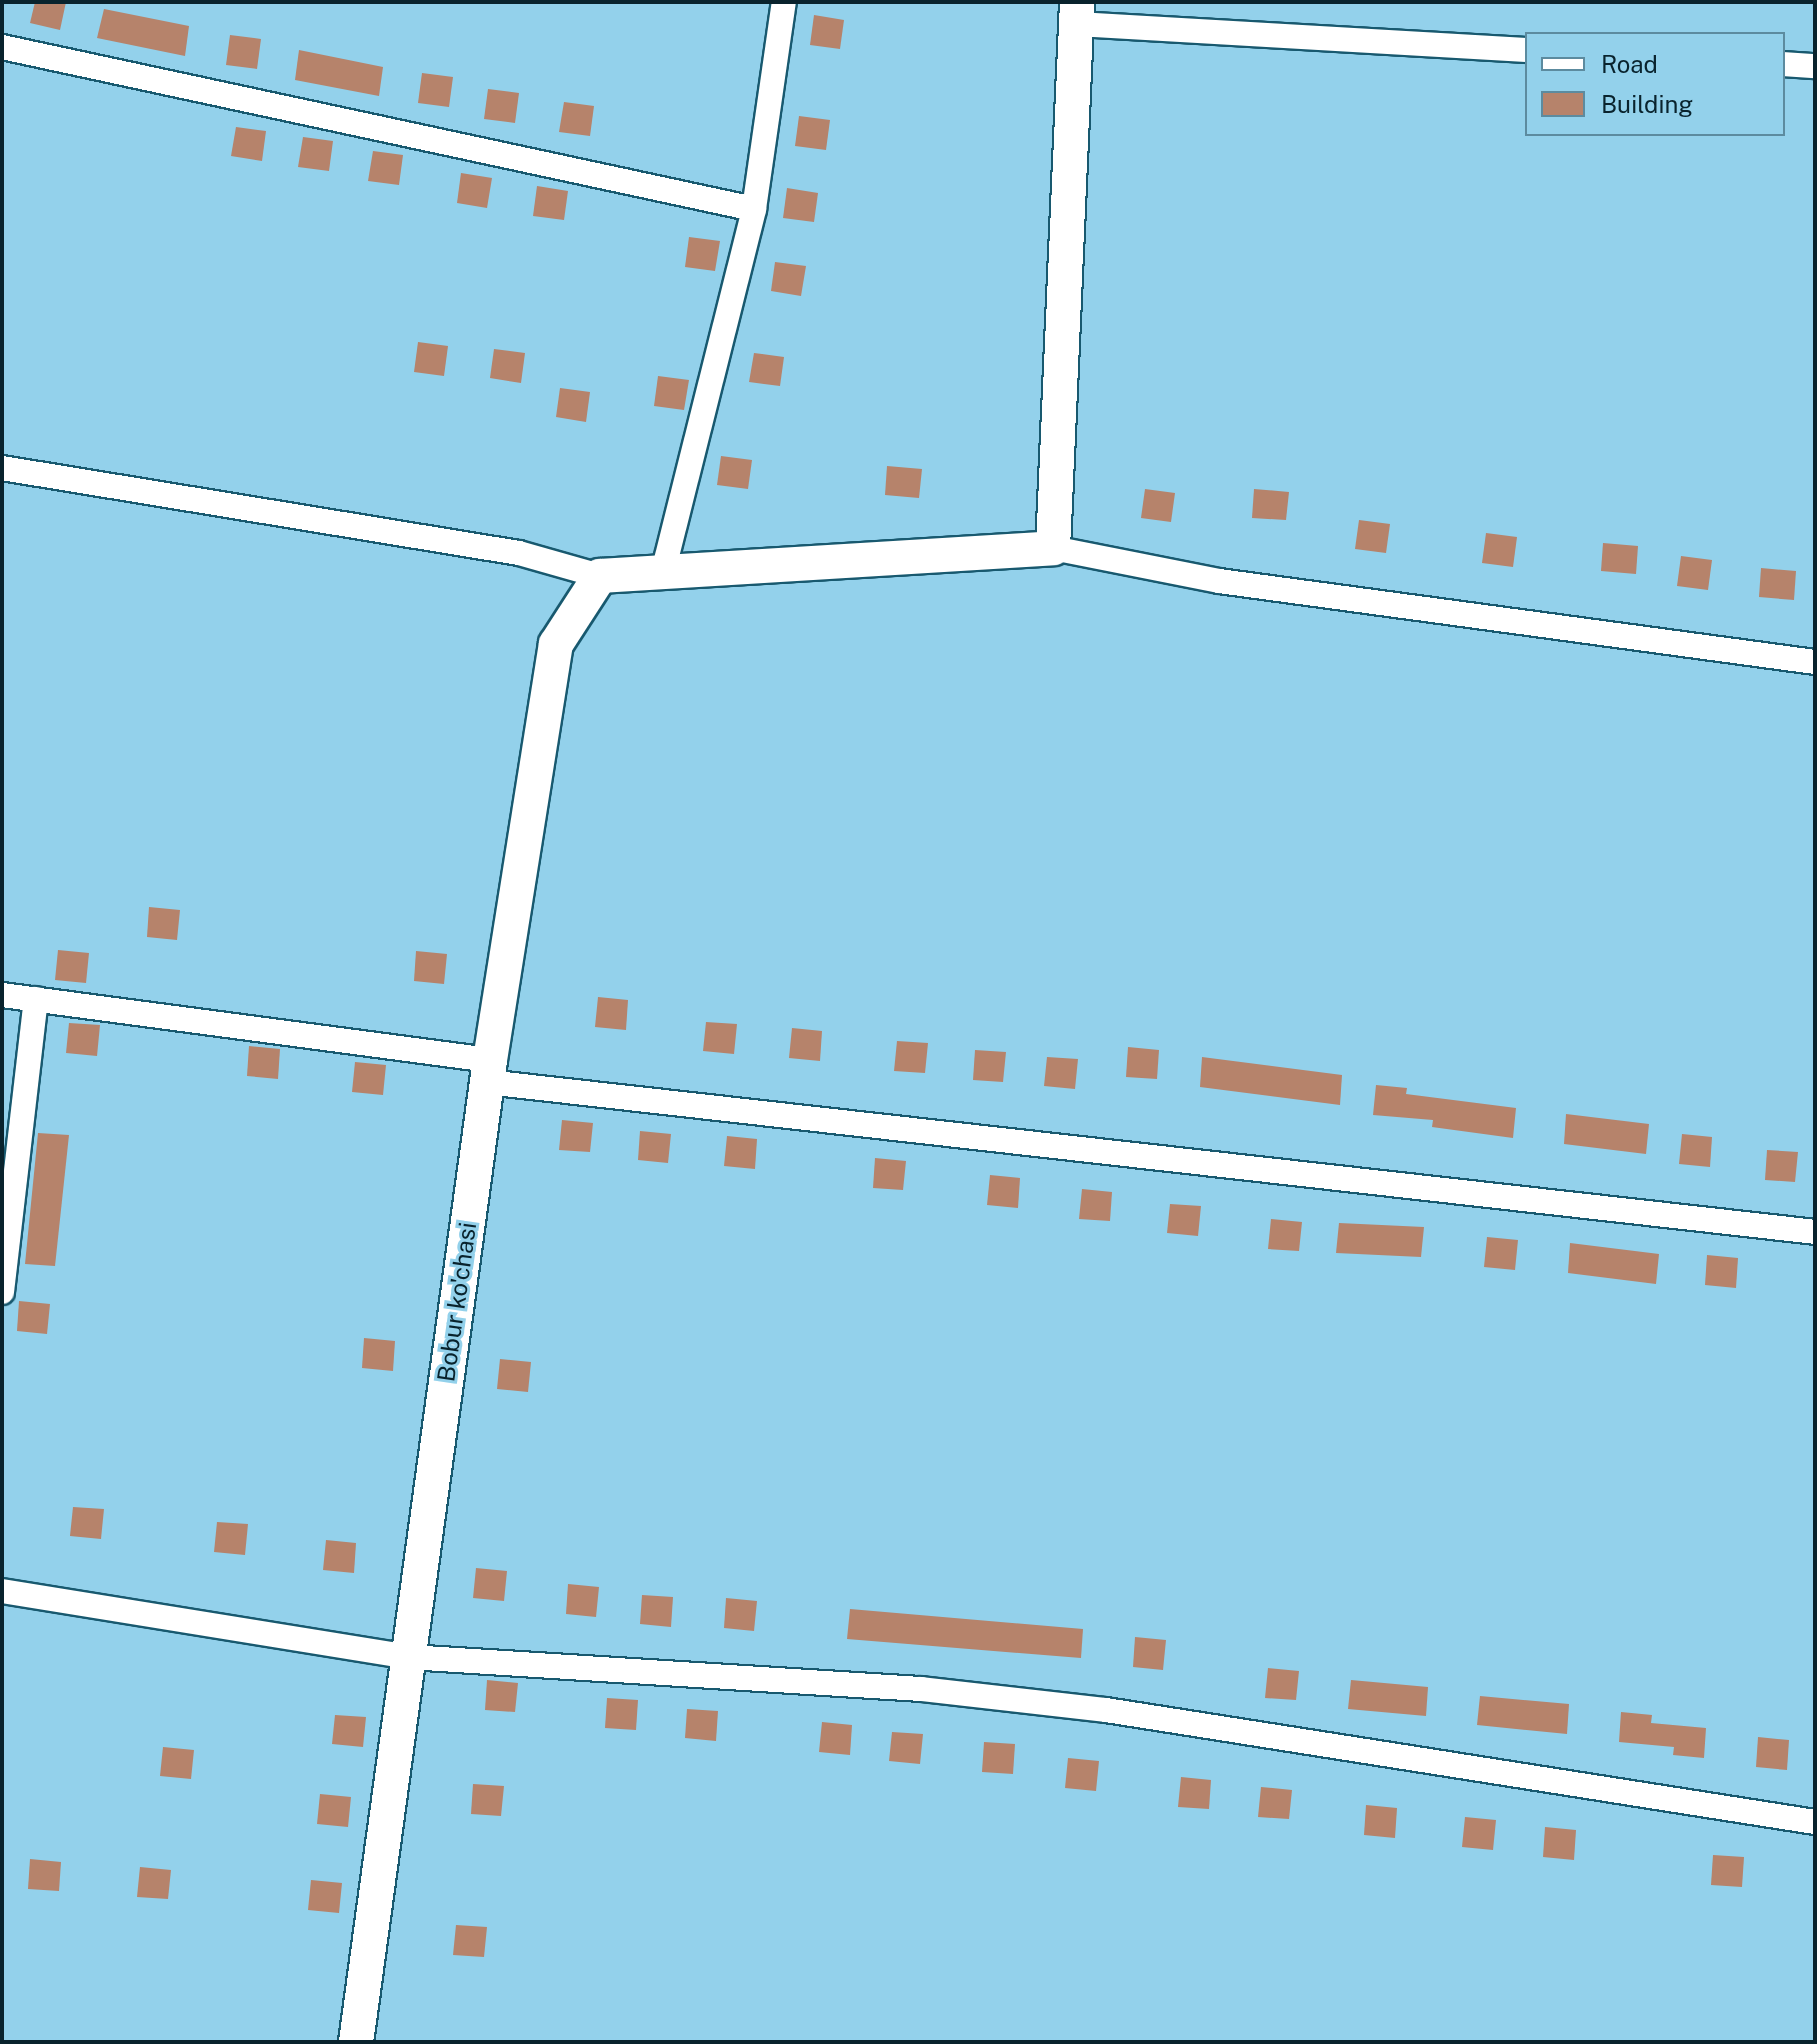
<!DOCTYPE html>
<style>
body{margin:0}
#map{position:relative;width:1817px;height:2044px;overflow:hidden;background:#93d1eb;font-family:"Public Sans",sans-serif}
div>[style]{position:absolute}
.building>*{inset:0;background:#b6836b}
.roads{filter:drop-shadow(2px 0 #18596f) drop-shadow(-2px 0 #18596f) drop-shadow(0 2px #18596f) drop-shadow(0 -2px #18596f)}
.street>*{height:24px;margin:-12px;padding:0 12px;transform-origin:12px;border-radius:12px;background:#fff}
.secondary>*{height:34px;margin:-17px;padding:0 17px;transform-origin:17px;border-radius:17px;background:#fff}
span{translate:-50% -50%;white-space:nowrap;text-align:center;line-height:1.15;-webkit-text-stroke:6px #93d1eb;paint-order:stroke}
.street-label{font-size:24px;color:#09232d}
.frame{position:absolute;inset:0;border:4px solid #09232d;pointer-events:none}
.legend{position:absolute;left:1525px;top:32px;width:260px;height:104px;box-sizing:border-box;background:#93d1eb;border:2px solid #5c8b9f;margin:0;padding:10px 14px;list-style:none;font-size:24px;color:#09232d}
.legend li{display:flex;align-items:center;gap:16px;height:40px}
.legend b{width:40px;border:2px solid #5c8b9f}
</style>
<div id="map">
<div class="building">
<div style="clip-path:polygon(35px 2px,66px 2px,60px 30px,30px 23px)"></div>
<div style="clip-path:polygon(104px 9px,189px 26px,185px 56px,97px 38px)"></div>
<div style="clip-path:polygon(814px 15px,844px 20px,840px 49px,810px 45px)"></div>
<div style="clip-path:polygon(230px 35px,261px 39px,257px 69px,226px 65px)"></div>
<div style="clip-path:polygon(299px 50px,383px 67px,379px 96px,295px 80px)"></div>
<div style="clip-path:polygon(422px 73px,453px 77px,449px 107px,418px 103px)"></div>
<div style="clip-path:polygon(488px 89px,519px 93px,515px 123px,484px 119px)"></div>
<div style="clip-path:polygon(564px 102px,594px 106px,590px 136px,559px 132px)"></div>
<div style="clip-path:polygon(799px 116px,830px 120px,826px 150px,795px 146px)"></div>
<div style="clip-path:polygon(236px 127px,266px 131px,262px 161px,231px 156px)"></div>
<div style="clip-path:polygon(303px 137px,333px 141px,329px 171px,298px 167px)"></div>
<div style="clip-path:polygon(373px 151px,403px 155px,399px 185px,368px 181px)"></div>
<div style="clip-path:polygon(461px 173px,492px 178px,487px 208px,457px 203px)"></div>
<div style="clip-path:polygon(537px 186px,568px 191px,564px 220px,533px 216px)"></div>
<div style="clip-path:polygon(787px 188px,818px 193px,814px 222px,783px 218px)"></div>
<div style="clip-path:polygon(689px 237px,720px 241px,715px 271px,685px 267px)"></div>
<div style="clip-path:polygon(775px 262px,806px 266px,801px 296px,771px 291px)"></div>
<div style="clip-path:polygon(418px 342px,448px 346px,444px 376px,414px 372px)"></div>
<div style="clip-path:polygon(494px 349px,525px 353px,521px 383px,490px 378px)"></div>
<div style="clip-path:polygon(754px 353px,784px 357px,780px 386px,749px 382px)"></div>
<div style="clip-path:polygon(658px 376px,689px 380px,684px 410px,654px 406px)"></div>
<div style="clip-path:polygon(560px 388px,590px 392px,586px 422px,556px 417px)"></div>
<div style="clip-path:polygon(721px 456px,752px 460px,748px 489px,717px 485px)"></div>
<div style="clip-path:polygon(887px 466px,922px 469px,919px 498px,885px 495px)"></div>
<div style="clip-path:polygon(1145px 489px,1175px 493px,1171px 522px,1141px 518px)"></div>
<div style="clip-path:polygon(1254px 489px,1289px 492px,1286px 520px,1252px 518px)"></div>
<div style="clip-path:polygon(1359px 520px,1390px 524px,1386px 553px,1355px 549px)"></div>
<div style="clip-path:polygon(1486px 533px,1517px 537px,1513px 567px,1482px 563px)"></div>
<div style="clip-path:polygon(1603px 543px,1638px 546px,1636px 574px,1601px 571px)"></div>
<div style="clip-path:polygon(1681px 556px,1712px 560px,1708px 590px,1677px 586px)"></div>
<div style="clip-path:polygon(1761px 568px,1796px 571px,1794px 600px,1759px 597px)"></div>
<div style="clip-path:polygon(149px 907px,180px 910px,177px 940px,147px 937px)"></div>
<div style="clip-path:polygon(58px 950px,89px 953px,86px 983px,55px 980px)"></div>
<div style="clip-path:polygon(416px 951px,447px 954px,444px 984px,414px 981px)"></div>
<div style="clip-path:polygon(598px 997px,628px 1000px,626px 1030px,595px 1027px)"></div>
<div style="clip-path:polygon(706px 1022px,737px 1024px,734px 1054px,703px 1051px)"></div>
<div style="clip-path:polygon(69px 1023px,100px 1025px,97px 1056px,66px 1053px)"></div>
<div style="clip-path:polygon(792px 1028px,822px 1031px,820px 1061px,789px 1058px)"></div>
<div style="clip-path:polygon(897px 1041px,928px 1043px,925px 1073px,894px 1071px)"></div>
<div style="clip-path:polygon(249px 1046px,280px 1049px,278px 1079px,247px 1076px)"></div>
<div style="clip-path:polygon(1128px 1047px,1159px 1050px,1157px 1079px,1126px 1077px)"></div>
<div style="clip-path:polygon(975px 1050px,1006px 1052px,1003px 1082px,973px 1080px)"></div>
<div style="clip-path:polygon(1047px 1057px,1078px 1059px,1075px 1089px,1044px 1086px)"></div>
<div style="clip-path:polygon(1202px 1057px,1342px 1075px,1340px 1105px,1200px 1087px)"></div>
<div style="clip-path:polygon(355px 1062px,386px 1065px,383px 1095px,352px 1092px)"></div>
<div style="clip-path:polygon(1376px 1085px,1407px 1088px,1406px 1094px,1516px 1108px,1513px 1138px,1432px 1127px,1433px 1120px,1373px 1115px)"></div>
<div style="clip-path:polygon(1566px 1114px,1649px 1124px,1646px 1154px,1564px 1144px)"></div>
<div style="clip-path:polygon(562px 1120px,593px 1123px,590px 1152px,559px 1150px)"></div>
<div style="clip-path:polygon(640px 1131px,671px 1134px,668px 1163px,638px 1160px)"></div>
<div style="clip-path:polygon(38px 1133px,69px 1135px,55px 1266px,25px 1264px)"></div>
<div style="clip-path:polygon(1682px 1134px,1712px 1137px,1710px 1167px,1679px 1164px)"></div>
<div style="clip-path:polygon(727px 1136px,757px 1139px,755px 1169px,724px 1166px)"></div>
<div style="clip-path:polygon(1767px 1150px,1798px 1152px,1795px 1182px,1765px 1180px)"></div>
<div style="clip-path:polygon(875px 1158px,906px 1161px,903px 1190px,873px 1188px)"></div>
<div style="clip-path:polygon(990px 1175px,1020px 1178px,1018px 1208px,987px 1205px)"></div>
<div style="clip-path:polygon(1082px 1189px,1112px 1192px,1110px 1221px,1079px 1219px)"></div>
<div style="clip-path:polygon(1170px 1204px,1201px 1206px,1198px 1236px,1167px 1233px)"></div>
<div style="clip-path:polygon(1271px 1219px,1302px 1222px,1299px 1251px,1268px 1249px)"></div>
<div style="clip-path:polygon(1339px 1223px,1424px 1227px,1421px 1257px,1336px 1253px)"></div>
<div style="clip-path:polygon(1487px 1237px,1518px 1240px,1515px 1270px,1484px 1267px)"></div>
<div style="clip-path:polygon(1570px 1243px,1659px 1254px,1656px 1284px,1568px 1273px)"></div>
<div style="clip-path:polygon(1707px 1255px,1738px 1258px,1736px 1288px,1705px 1285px)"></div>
<div style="clip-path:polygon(19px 1301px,50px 1304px,47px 1334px,17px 1331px)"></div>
<div style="clip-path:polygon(364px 1338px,395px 1341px,393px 1371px,362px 1368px)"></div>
<div style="clip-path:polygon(500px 1359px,531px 1362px,528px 1392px,497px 1389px)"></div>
<div style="clip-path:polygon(73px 1507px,104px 1509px,101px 1539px,70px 1536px)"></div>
<div style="clip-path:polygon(217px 1522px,248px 1524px,245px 1555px,214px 1552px)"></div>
<div style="clip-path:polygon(326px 1540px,356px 1543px,354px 1573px,323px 1570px)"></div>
<div style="clip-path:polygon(476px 1568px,507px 1571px,504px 1601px,473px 1598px)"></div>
<div style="clip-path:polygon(568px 1584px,599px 1587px,596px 1617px,566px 1614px)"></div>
<div style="clip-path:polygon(642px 1595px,673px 1597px,671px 1627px,640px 1624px)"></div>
<div style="clip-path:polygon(726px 1598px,757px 1601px,754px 1631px,724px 1628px)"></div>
<div style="clip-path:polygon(850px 1609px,1083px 1629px,1081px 1658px,847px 1639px)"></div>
<div style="clip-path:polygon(1135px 1637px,1166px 1640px,1163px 1670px,1133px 1667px)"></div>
<div style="clip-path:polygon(1268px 1668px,1299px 1671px,1296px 1700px,1265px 1698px)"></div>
<div style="clip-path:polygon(487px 1680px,518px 1683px,515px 1712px,485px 1710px)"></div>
<div style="clip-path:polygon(1351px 1680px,1428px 1687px,1426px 1716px,1348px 1709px)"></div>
<div style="clip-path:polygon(1480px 1696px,1569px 1704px,1567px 1734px,1477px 1725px)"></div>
<div style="clip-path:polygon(607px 1698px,638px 1700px,636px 1730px,605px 1728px)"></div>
<div style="clip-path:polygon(687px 1709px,718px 1711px,716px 1741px,685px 1738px)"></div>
<div style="clip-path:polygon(1621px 1712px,1652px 1715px,1651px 1723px,1706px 1728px,1704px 1758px,1673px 1755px,1674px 1747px,1619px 1742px)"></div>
<div style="clip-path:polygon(335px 1715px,366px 1717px,363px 1747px,332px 1744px)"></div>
<div style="clip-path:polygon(822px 1722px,852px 1725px,850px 1755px,819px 1752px)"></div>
<div style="clip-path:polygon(892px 1732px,923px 1734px,920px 1764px,889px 1761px)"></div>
<div style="clip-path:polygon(1758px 1737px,1789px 1740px,1787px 1770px,1756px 1767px)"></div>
<div style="clip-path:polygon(984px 1742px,1015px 1744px,1013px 1774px,982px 1772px)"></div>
<div style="clip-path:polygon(163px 1747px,194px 1750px,191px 1779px,160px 1776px)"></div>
<div style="clip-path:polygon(1068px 1758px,1099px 1761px,1096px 1791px,1065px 1788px)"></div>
<div style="clip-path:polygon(1181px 1777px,1211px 1780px,1209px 1809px,1178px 1807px)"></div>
<div style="clip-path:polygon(473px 1784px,504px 1786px,501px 1816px,471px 1814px)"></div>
<div style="clip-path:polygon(1261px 1787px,1292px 1790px,1289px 1819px,1258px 1817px)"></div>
<div style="clip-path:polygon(320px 1794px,351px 1797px,348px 1827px,317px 1824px)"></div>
<div style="clip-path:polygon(1366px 1805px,1397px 1808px,1395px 1838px,1364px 1835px)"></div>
<div style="clip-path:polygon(1465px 1817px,1496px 1820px,1493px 1850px,1462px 1847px)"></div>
<div style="clip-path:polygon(1545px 1827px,1576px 1830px,1574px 1860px,1543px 1857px)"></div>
<div style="clip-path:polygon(1713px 1855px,1744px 1857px,1742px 1887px,1711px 1885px)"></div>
<div style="clip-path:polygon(30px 1859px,61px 1862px,59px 1891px,28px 1889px)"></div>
<div style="clip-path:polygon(140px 1867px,171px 1870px,168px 1899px,137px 1897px)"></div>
<div style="clip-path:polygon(311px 1880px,342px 1883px,339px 1913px,308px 1910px)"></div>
<div style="clip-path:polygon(456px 1925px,487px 1927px,484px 1957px,453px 1955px)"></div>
</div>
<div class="roads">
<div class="street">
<div style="left:1076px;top:24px;width:452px;rotate:3.3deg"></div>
<div style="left:2px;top:47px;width:769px;rotate:12.16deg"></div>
<div style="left:1783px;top:64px;width:32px;rotate:4deg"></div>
<div style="left:2px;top:468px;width:524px;rotate:9.34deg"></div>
<div style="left:519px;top:553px;width:84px;rotate:15.9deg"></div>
<div style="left:1053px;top:548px;width:169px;rotate:11.2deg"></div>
<div style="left:1219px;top:581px;width:601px;rotate:7.74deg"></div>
<div style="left:664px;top:568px;width:370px;rotate:-75.9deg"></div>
<div style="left:754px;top:209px;width:209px;rotate:-81.8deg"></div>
<div style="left:2px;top:995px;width:492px;rotate:7.6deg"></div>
<div style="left:487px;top:1082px;width:1336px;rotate:6.44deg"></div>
<div style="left:2px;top:1292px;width:295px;rotate:-83.4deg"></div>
<div style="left:2px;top:1591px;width:411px;rotate:9.2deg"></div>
<div style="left:408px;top:1657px;width:514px;rotate:3.57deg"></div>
<div style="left:921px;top:1689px;width:186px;rotate:6.5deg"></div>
<div style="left:1106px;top:1710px;width:718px;rotate:8.98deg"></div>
</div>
<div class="secondary">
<div style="left:356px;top:2042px;width:991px;rotate:-82.23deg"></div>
<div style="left:490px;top:1060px;width:421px;rotate:-81deg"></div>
<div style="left:556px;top:644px;width:81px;rotate:-57.1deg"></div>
<div style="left:600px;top:576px;width:454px;rotate:-3.5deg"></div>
<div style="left:1053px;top:548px;width:547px;rotate:-87.48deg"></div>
</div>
</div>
<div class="street-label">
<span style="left:457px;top:1302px;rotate:-82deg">Bobur ko'chasi</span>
</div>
<div class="frame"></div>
<ul class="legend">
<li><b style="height:10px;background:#fff"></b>Road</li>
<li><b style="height:22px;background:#b6836b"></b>Building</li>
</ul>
</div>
